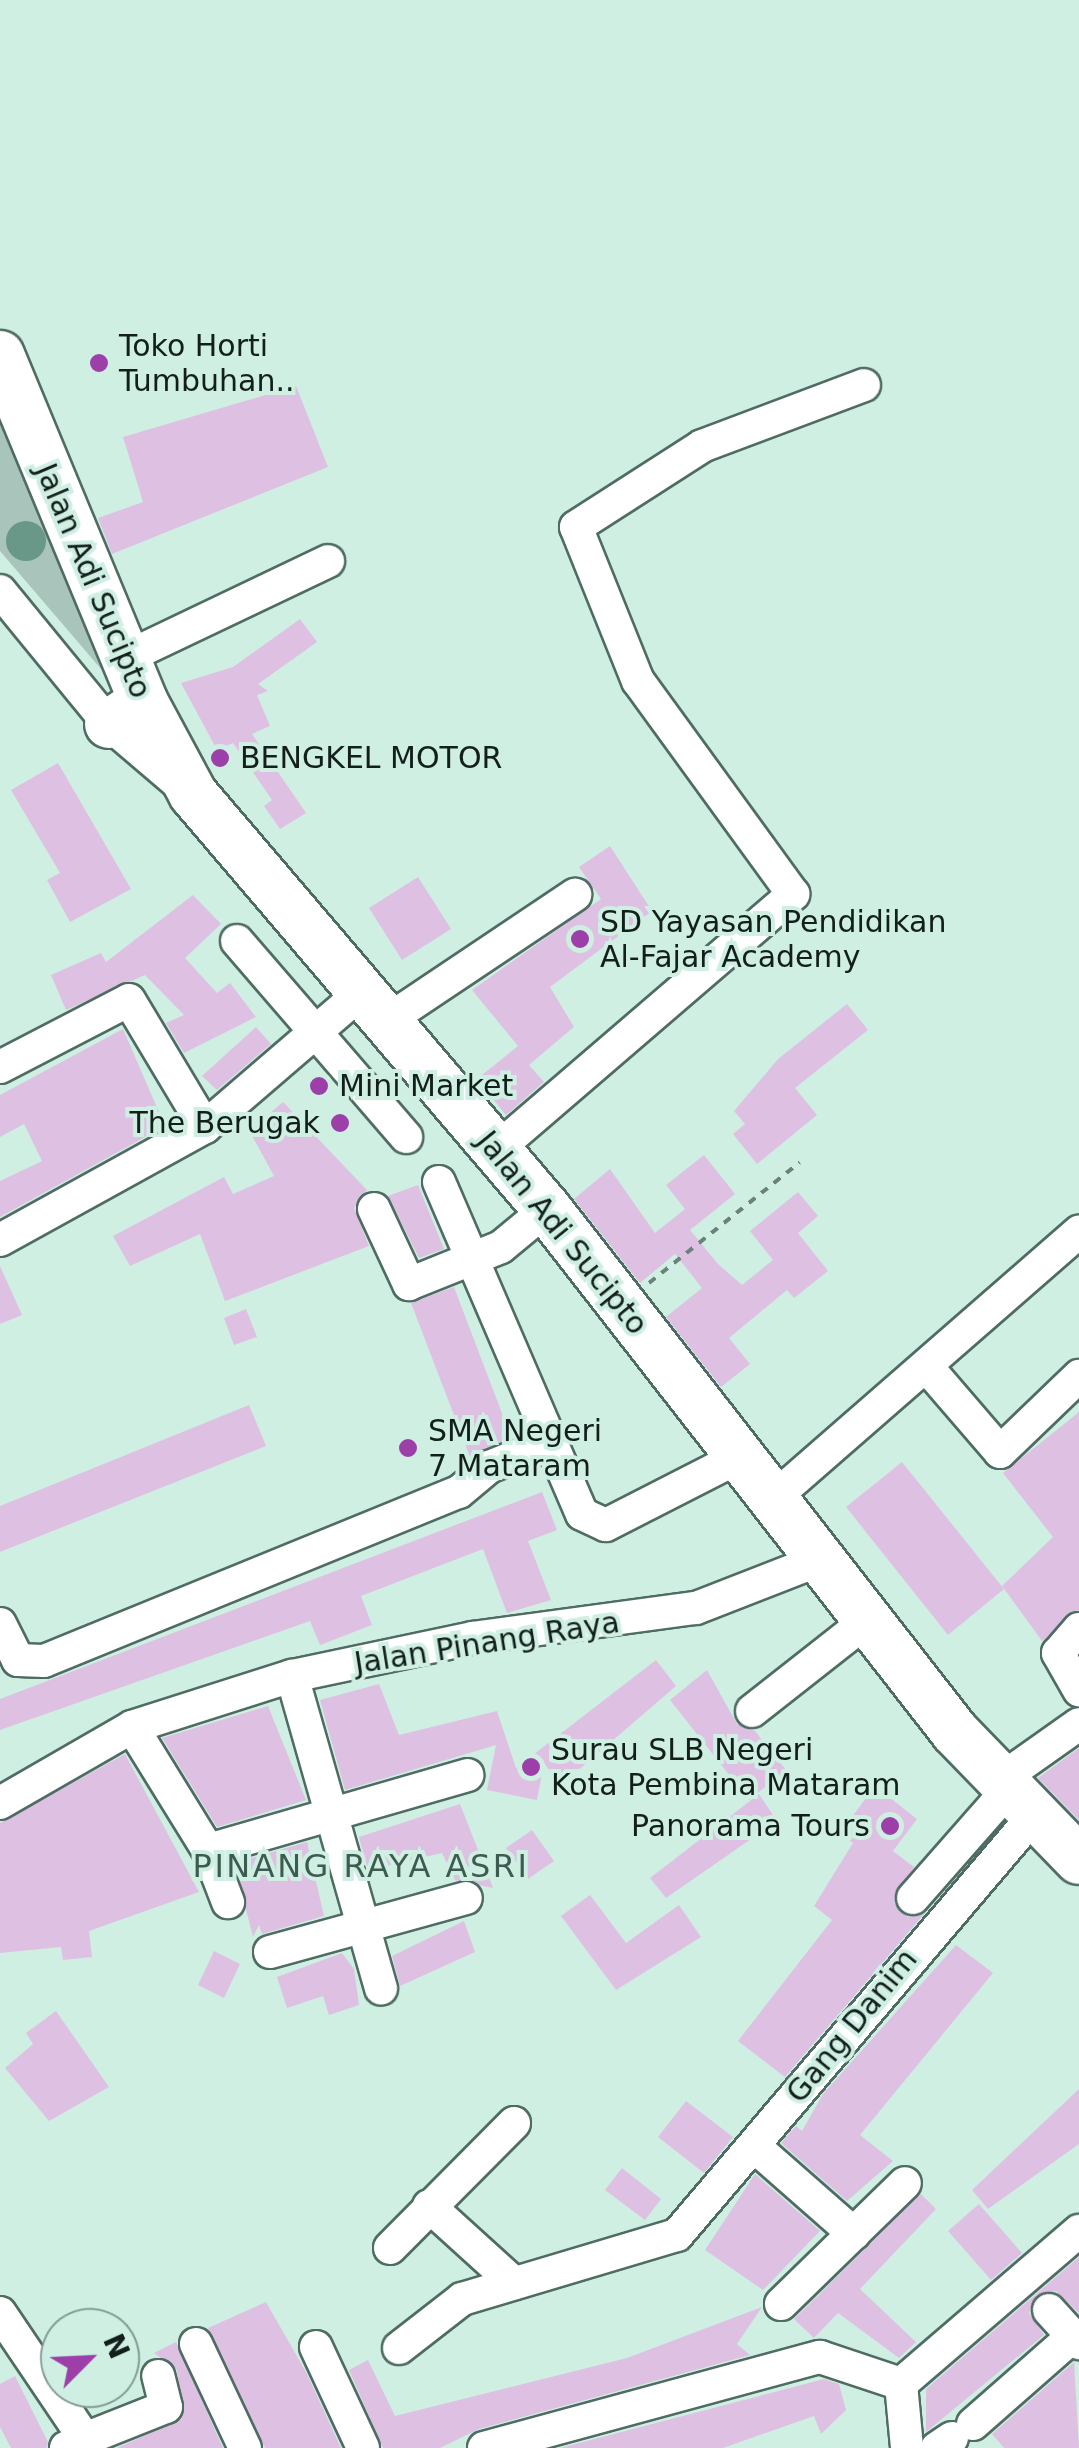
<!DOCTYPE html>
<style>
body{margin:0}
#map{position:relative;width:1079px;height:2448px;overflow:hidden;background:#cfefe3;font-family:"DejaVu Sans",sans-serif}
div>[style]{position:absolute}
.green>*{inset:0;background:#a9c5bb}
.water>*{inset:0;background:#699788}
.round{border-radius:50%}
.building>*{inset:0;background:#dec1e2}
.path>*{height:4px;margin-top:-2px;transform-origin:0;background:repeating-linear-gradient(90deg,#6c817a 0 8px,transparent 0 16px)}
.roads{filter:drop-shadow(2px 0 #4f6c63) drop-shadow(-2px 0 #4f6c63) drop-shadow(0 2px #4f6c63) drop-shadow(0 -2px #4f6c63)}
.minor>*{height:32px;margin:-16px;padding:0 16px;transform-origin:16px;border-radius:16px;background:#fff}
.highway>*{height:48px;margin:-24px;padding:0 24px;transform-origin:24px;border-radius:24px;background:#fff}
.dots>*{width:28px;height:28px;translate:-50% -50%;box-sizing:border-box;border:5px solid #cfefe3;border-radius:50%}
span{translate:-50% -50%;white-space:nowrap;text-align:center;line-height:1.15;-webkit-text-stroke:8px #cfefe3;paint-order:stroke}
.poi-label{font-size:30px;color:#131f1b}
.left{translate:0 -50%;text-align:left}
.right{translate:-100% -50%;text-align:right}
.street-label{font-size:30px;color:#131f1b}
.neighbourhood-label{font-size:32px;color:#3e5b51;letter-spacing:2.5px}
.north{position:absolute;left:40px;top:2308px;width:100px;height:100px;box-sizing:border-box;background:#cfefe3;border:2px solid #849c93;border-radius:50%;rotate:66deg;font-size:28px;font-weight:700;line-height:40px;text-align:center;color:#131f1b}
.north::after{content:'';display:block;margin:auto;width:35px;height:45px;background:#9c3fa9;clip-path:polygon(50% 0,100% 100%,50% 72%,0 100%)}
</style>
<div id="map">
<div class="green">
<div style="clip-path:polygon(8px 417px,131px 704px,0 551px,0 420px)"></div>
</div>
<div class="water">
<div class="round" style="left:6px;top:521px;width:40px;height:40px"></div>
</div>
<div class="building">
<div style="clip-path:polygon(296px 386px,328px 467px,112px 554px,98px 518px,143px 502px,123px 437px)"></div>
<div style="clip-path:polygon(300px 619px,317px 642px,258px 684px,268px 691px,257px 695px,270px 726px,252px 734px,306px 813px,280px 829px,264px 806px,272px 800px,233px 743px,217px 750px,181px 683px,233px 667px)"></div>
<div style="clip-path:polygon(58px 763px,131px 889px,70px 922px,47px 880px,60px 873px,11px 790px)"></div>
<div style="clip-path:polygon(610px 846px,652px 911px,550px 987px,574px 1027px,529px 1065px,544px 1082px,506px 1115px,477px 1079px,518px 1046px,472px 990px,601px 899px,579px 867px)"></div>
<div style="clip-path:polygon(418px 877px,451px 929px,402px 960px,369px 908px)"></div>
<div style="clip-path:polygon(193px 895px,221px 924px,185px 958px,217px 993px,230px 983px,256px 1017px,184px 1053px,166px 1023px,184px 1015px,145px 975px,66px 1010px,51px 975px,101px 953px,106px 962px)"></div>
<div style="clip-path:polygon(847px 1004px,868px 1030px,795px 1088px,817px 1115px,757px 1164px,733px 1134px,745px 1124px,734px 1111px,778px 1059px)"></div>
<div style="clip-path:polygon(256px 1027px,271px 1044px,217px 1090px,202px 1076px)"></div>
<div style="clip-path:polygon(123px 1029px,165px 1126px,0 1217px,0 1181px,42px 1161px,24px 1124px,0 1137px,0 1095px)"></div>
<div style="clip-path:polygon(283px 1102px,367px 1190px,354px 1208px,369px 1246px,225px 1301px,200px 1234px,130px 1266px,113px 1236px,224px 1177px,233px 1194px,274px 1176px,249px 1130px)"></div>
<div style="clip-path:polygon(704px 1155px,735px 1194px,690px 1230px,718px 1264px,742px 1285px,773px 1260px,750px 1231px,798px 1192px,818px 1216px,798px 1233px,828px 1271px,794px 1298px,787px 1290px,729px 1338px,750px 1364px,721px 1387px,666px 1317px,702px 1288px,675px 1254px,640px 1283px,574px 1199px,610px 1169px,655px 1233px,685px 1209px,666px 1185px)"></div>
<div style="clip-path:polygon(418px 1185px,444px 1249px,419px 1258px,388px 1196px)"></div>
<div style="clip-path:polygon(0 1266px,22px 1315px,0 1324px)"></div>
<div style="clip-path:polygon(454px 1287px,511px 1437px,470px 1457px,411px 1303px)"></div>
<div style="clip-path:polygon(246px 1309px,257px 1337px,234px 1345px,224px 1318px)"></div>
<div style="clip-path:polygon(249px 1405px,266px 1446px,0 1552px,0 1506px)"></div>
<div style="clip-path:polygon(1079px 1412px,1079px 1610px,1042px 1641px,1002px 1586px,1053px 1537px,1003px 1473px)"></div>
<div style="clip-path:polygon(902px 1462px,1004px 1589px,948px 1635px,846px 1507px)"></div>
<div style="clip-path:polygon(542px 1492px,557px 1530px,528px 1541px,551px 1600px,507px 1613px,483px 1549px,361px 1596px,372px 1625px,320px 1645px,310px 1621px,0 1730px,0 1699px)"></div>
<div style="clip-path:polygon(656px 1660px,676px 1686px,561px 1785px,544px 1763px,537px 1800px,487px 1790px,496px 1745px,345px 1790px,320px 1700px,379px 1684px,399px 1735px,497px 1711px,516px 1768px)"></div>
<div style="clip-path:polygon(707px 1670px,737px 1724px,755px 1731px,786px 1770px,749px 1800px,670px 1700px)"></div>
<div style="clip-path:polygon(268px 1706px,306px 1800px,217px 1827px,162px 1738px)"></div>
<div style="clip-path:polygon(1079px 1748px,1079px 1820px,1038px 1778px)"></div>
<div style="clip-path:polygon(125px 1754px,199px 1892px,89px 1931px,92px 1957px,63px 1960px,61px 1947px,0 1953px,0 1823px)"></div>
<div style="clip-path:polygon(875px 1786px,917px 1819px,893px 1851px,914px 1867px,894px 1903px,908px 1917px,924px 1914px,785px 2077px,738px 2041px,832px 1920px,814px 1906px,853px 1843px,840px 1833px)"></div>
<div style="clip-path:polygon(759px 1794px,777px 1821px,666px 1898px,650px 1878px)"></div>
<div style="clip-path:polygon(460px 1804px,493px 1888px,455px 1880px,442px 1853px,368px 1870px,359px 1837px)"></div>
<div style="clip-path:polygon(532px 1830px,554px 1861px,528px 1879px,506px 1848px)"></div>
<div style="clip-path:polygon(307px 1842px,324px 1916px,262px 1934px,259px 1925px,253px 1937px,234px 1863px)"></div>
<div style="clip-path:polygon(590px 1895px,626px 1943px,679px 1905px,701px 1937px,616px 1990px,561px 1916px)"></div>
<div style="clip-path:polygon(464px 1921px,475px 1952px,400px 1986px,392px 1956px)"></div>
<div style="clip-path:polygon(956px 1945px,993px 1973px,860px 2135px,893px 2161px,847px 2201px,781px 2143px,796px 2126px,802px 2131px,823px 2094px)"></div>
<div style="clip-path:polygon(214px 1951px,240px 1964px,224px 1998px,198px 1985px)"></div>
<div style="clip-path:polygon(342px 1953px,354px 1969px,359px 2005px,329px 2015px,323px 1996px,287px 2008px,277px 1977px)"></div>
<div style="clip-path:polygon(56px 2011px,109px 2087px,49px 2121px,5px 2068px,33px 2044px,26px 2033px)"></div>
<div style="clip-path:polygon(1079px 2089px,1079px 2144px,988px 2209px,972px 2190px)"></div>
<div style="clip-path:polygon(686px 2101px,733px 2137px,704px 2173px,658px 2137px)"></div>
<div style="clip-path:polygon(622px 2168px,661px 2199px,645px 2220px,605px 2190px)"></div>
<div style="clip-path:polygon(755px 2174px,820px 2231px,763px 2290px,705px 2250px)"></div>
<div style="clip-path:polygon(921px 2194px,936px 2209px,860px 2289px,916px 2342px,899px 2358px,838px 2313px,814px 2338px,794px 2319px)"></div>
<div style="clip-path:polygon(979px 2204px,1022px 2253px,991px 2280px,948px 2231px)"></div>
<div style="clip-path:polygon(1079px 2257px,1079px 2313px,1056px 2291px,1036px 2295px,1029px 2313px,1044px 2335px,926px 2432px,926px 2389px)"></div>
<div style="clip-path:polygon(266px 2302px,306px 2372px,341px 2448px,265px 2448px,208px 2328px)"></div>
<div style="clip-path:polygon(762px 2307px,737px 2344px,750px 2355px,479px 2429px,440px 2448px,383px 2448px,349px 2370px,368px 2360px,395px 2416px,627px 2358px)"></div>
<div style="clip-path:polygon(176px 2342px,223px 2448px,117px 2448px,182px 2419px,177px 2370px,154px 2353px)"></div>
<div style="clip-path:polygon(1074px 2362px,1079px 2448px,1004px 2448px,992px 2434px)"></div>
<div style="clip-path:polygon(15px 2376px,48px 2442px,46px 2448px,11px 2448px,0 2427px,0 2384px)"></div>
<div style="clip-path:polygon(824px 2379px,839px 2384px,846px 2410px,821px 2434px,814px 2416px,723px 2448px,560px 2448px)"></div>
</div>
<div class="path">
<div style="left:649px;top:1283px;width:193px;rotate:-38.7deg"></div>
</div>
<div class="roads">
<div class="minor">
<div style="left:0;top:591px;width:172px;rotate:50.7deg"></div>
<div style="left:109px;top:724px;width:99px;rotate:40.5deg"></div>
<div style="left:125px;top:658px;width:225px;rotate:-25.5deg"></div>
<div style="left:237px;top:941px;width:259px;rotate:49.2deg"></div>
<div style="left:385px;top:1022px;width:229px;rotate:-33.8deg"></div>
<div style="left:0;top:1067px;width:145px;rotate:-27.4deg"></div>
<div style="left:129px;top:1000px;width:148px;rotate:59.1deg"></div>
<div style="left:497px;top:1149px;width:391px;rotate:-40.7deg"></div>
<div style="left:793px;top:894px;width:263px;rotate:-126deg"></div>
<div style="left:638px;top:681px;width:166px;rotate:-111.9deg"></div>
<div style="left:576px;top:527px;width:150px;rotate:-32.7deg"></div>
<div style="left:702px;top:446px;width:173px;rotate:-20.6deg"></div>
<div style="left:439px;top:1182px;width:361px;rotate:66.7deg"></div>
<div style="left:582px;top:1514px;width:26px;rotate:25deg"></div>
<div style="left:606px;top:1525px;width:145px;rotate:-27.1deg"></div>
<div style="left:374px;top:1209px;width:83px;rotate:65deg"></div>
<div style="left:409px;top:1284px;width:99px;rotate:-21.9deg"></div>
<div style="left:501px;top:1247px;width:60px;rotate:-39.6deg"></div>
<div style="left:0;top:1240px;width:234px;rotate:-28.9deg"></div>
<div style="left:205px;top:1127px;width:206px;rotate:-40.7deg"></div>
<div style="left:927px;top:1367px;width:112px;rotate:49.3deg"></div>
<div style="left:1000px;top:1452px;width:110px;rotate:-43.9deg"></div>
<div style="left:768px;top:1503px;width:413px;rotate:-41.1deg"></div>
<div style="left:0;top:1624px;width:40px;rotate:63.4deg"></div>
<div style="left:18px;top:1660px;width:26px;rotate:2deg"></div>
<div style="left:44px;top:1661px;width:448px;rotate:-22.2deg"></div>
<div style="left:459px;top:1492px;width:39px;rotate:-40deg"></div>
<div style="left:489px;top:1467px;width:65px;rotate:-21.8deg"></div>
<div style="left:1079px;top:1629px;width:32px;rotate:131deg"></div>
<div style="left:1058px;top:1653px;width:43px;rotate:60.4deg"></div>
<div style="left:292px;top:1676px;width:325px;rotate:74.1deg"></div>
<div style="left:752px;top:1711px;width:144px;rotate:-38.2deg"></div>
<div style="left:132px;top:1727px;width:145px;rotate:58.3deg"></div>
<div style="left:208px;top:1850px;width:56px;rotate:69deg"></div>
<div style="left:997px;top:1782px;width:100px;rotate:-35.3deg"></div>
<div style="left:0;top:1803px;width:152px;rotate:-29.9deg"></div>
<div style="left:132px;top:1727px;width:168px;rotate:-17.7deg"></div>
<div style="left:292px;top:1676px;width:185px;rotate:-11.9deg"></div>
<div style="left:473px;top:1638px;width:225px;rotate:-7.7deg"></div>
<div style="left:696px;top:1608px;width:127px;rotate:-21.3deg"></div>
<div style="left:208px;top:1850px;width:270px;rotate:-16.1deg"></div>
<div style="left:913px;top:1898px;width:141px;rotate:-48.7deg"></div>
<div style="left:270px;top:1952px;width:203px;rotate:-15.4deg"></div>
<div style="left:754px;top:2146px;width:133px;rotate:41.3deg"></div>
<div style="left:429px;top:2206px;width:115px;rotate:42.2deg"></div>
<div style="left:390px;top:2248px;width:176px;rotate:-45.2deg"></div>
<div style="left:781px;top:2304px;width:173px;rotate:-44.3deg"></div>
<div style="left:1049px;top:2310px;width:45px;rotate:47.7deg"></div>
<div style="left:0;top:2313px;width:152px;rotate:56deg"></div>
<div style="left:85px;top:2439px;width:21px;rotate:155deg"></div>
<div style="left:196px;top:2344px;width:115px;rotate:64.8deg"></div>
<div style="left:316px;top:2347px;width:111px;rotate:65deg"></div>
<div style="left:399px;top:2348px;width:80px;rotate:-37.9deg"></div>
<div style="left:462px;top:2299px;width:224px;rotate:-16.6deg"></div>
<div style="left:677px;top:2235px;width:546px;rotate:-49.6deg"></div>
<div style="left:901px;top:2384px;width:64px;rotate:84.6deg"></div>
<div style="left:973px;top:2424px;width:133px;rotate:-41.3deg"></div>
<div style="left:85px;top:2439px;width:87px;rotate:-21.6deg"></div>
<div style="left:166px;top:2407px;width:32px;rotate:-104deg"></div>
<div style="left:484px;top:2448px;width:348px;rotate:-15.2deg"></div>
<div style="left:820px;top:2357px;width:85px;rotate:18.4deg"></div>
<div style="left:901px;top:2384px;width:235px;rotate:-40.7deg"></div>
<div style="left:937px;top:2448px;width:18px;rotate:-34deg"></div>
</div>
<div class="highway">
<div style="left:0;top:355px;width:374px;rotate:67.5deg"></div>
<div style="left:143px;top:701px;width:106px;rotate:61.7deg"></div>
<div style="left:193px;top:794px;width:545px;rotate:49.54deg"></div>
<div style="left:547px;top:1209px;width:663px;rotate:52.04deg"></div>
<div style="left:955px;top:1732px;width:178px;rotate:45.9deg"></div>
<div style="left:109px;top:724px;width:41px;rotate:-34.1deg"></div>
</div>
</div>
<div class="dots">
<div style="left:99px;top:363px;background:#9c3fa9"></div>
<div style="left:220px;top:758px;background:#9c3fa9"></div>
<div style="left:580px;top:939px;background:#9c3fa9"></div>
<div style="left:319px;top:1086px;background:#9c3fa9"></div>
<div style="left:340px;top:1123px;background:#9c3fa9"></div>
<div style="left:408px;top:1448px;background:#9c3fa9"></div>
<div style="left:531px;top:1767px;background:#9c3fa9"></div>
<div style="left:890px;top:1826px;background:#9c3fa9"></div>
</div>
<div class="poi-label">
<span class="left" style="left:119px;top:363px">Toko Horti<br>Tumbuhan..</span>
<span class="left" style="left:240px;top:758px">BENGKEL MOTOR</span>
<span class="left" style="left:600px;top:939px">SD Yayasan Pendidikan<br>Al-Fajar Academy</span>
<span class="left" style="left:339px;top:1086px">Mini Market</span>
<span class="right" style="left:320px;top:1123px">The Berugak</span>
<span class="left" style="left:428px;top:1448px">SMA Negeri<br>7 Mataram</span>
<span class="left" style="left:551px;top:1767px">Surau SLB Negeri<br>Kota Pembina Mataram</span>
<span class="right" style="left:870px;top:1826px">Panorama Tours</span>
</div>
<div class="street-label">
<span style="left:93px;top:581px;rotate:67deg">Jalan Adi Sucipto</span>
<span style="left:562px;top:1233px;rotate:51deg">Jalan Adi Sucipto</span>
<span style="left:487px;top:1643px;rotate:-9deg">Jalan Pinang Raya</span>
<span style="left:852px;top:2026px;rotate:-51deg">Gang Danim</span>
</div>
<div class="neighbourhood-label">
<span style="left:361px;top:1866px">PINANG RAYA ASRI</span>
</div>
<div class="north">N</div>
</div>
